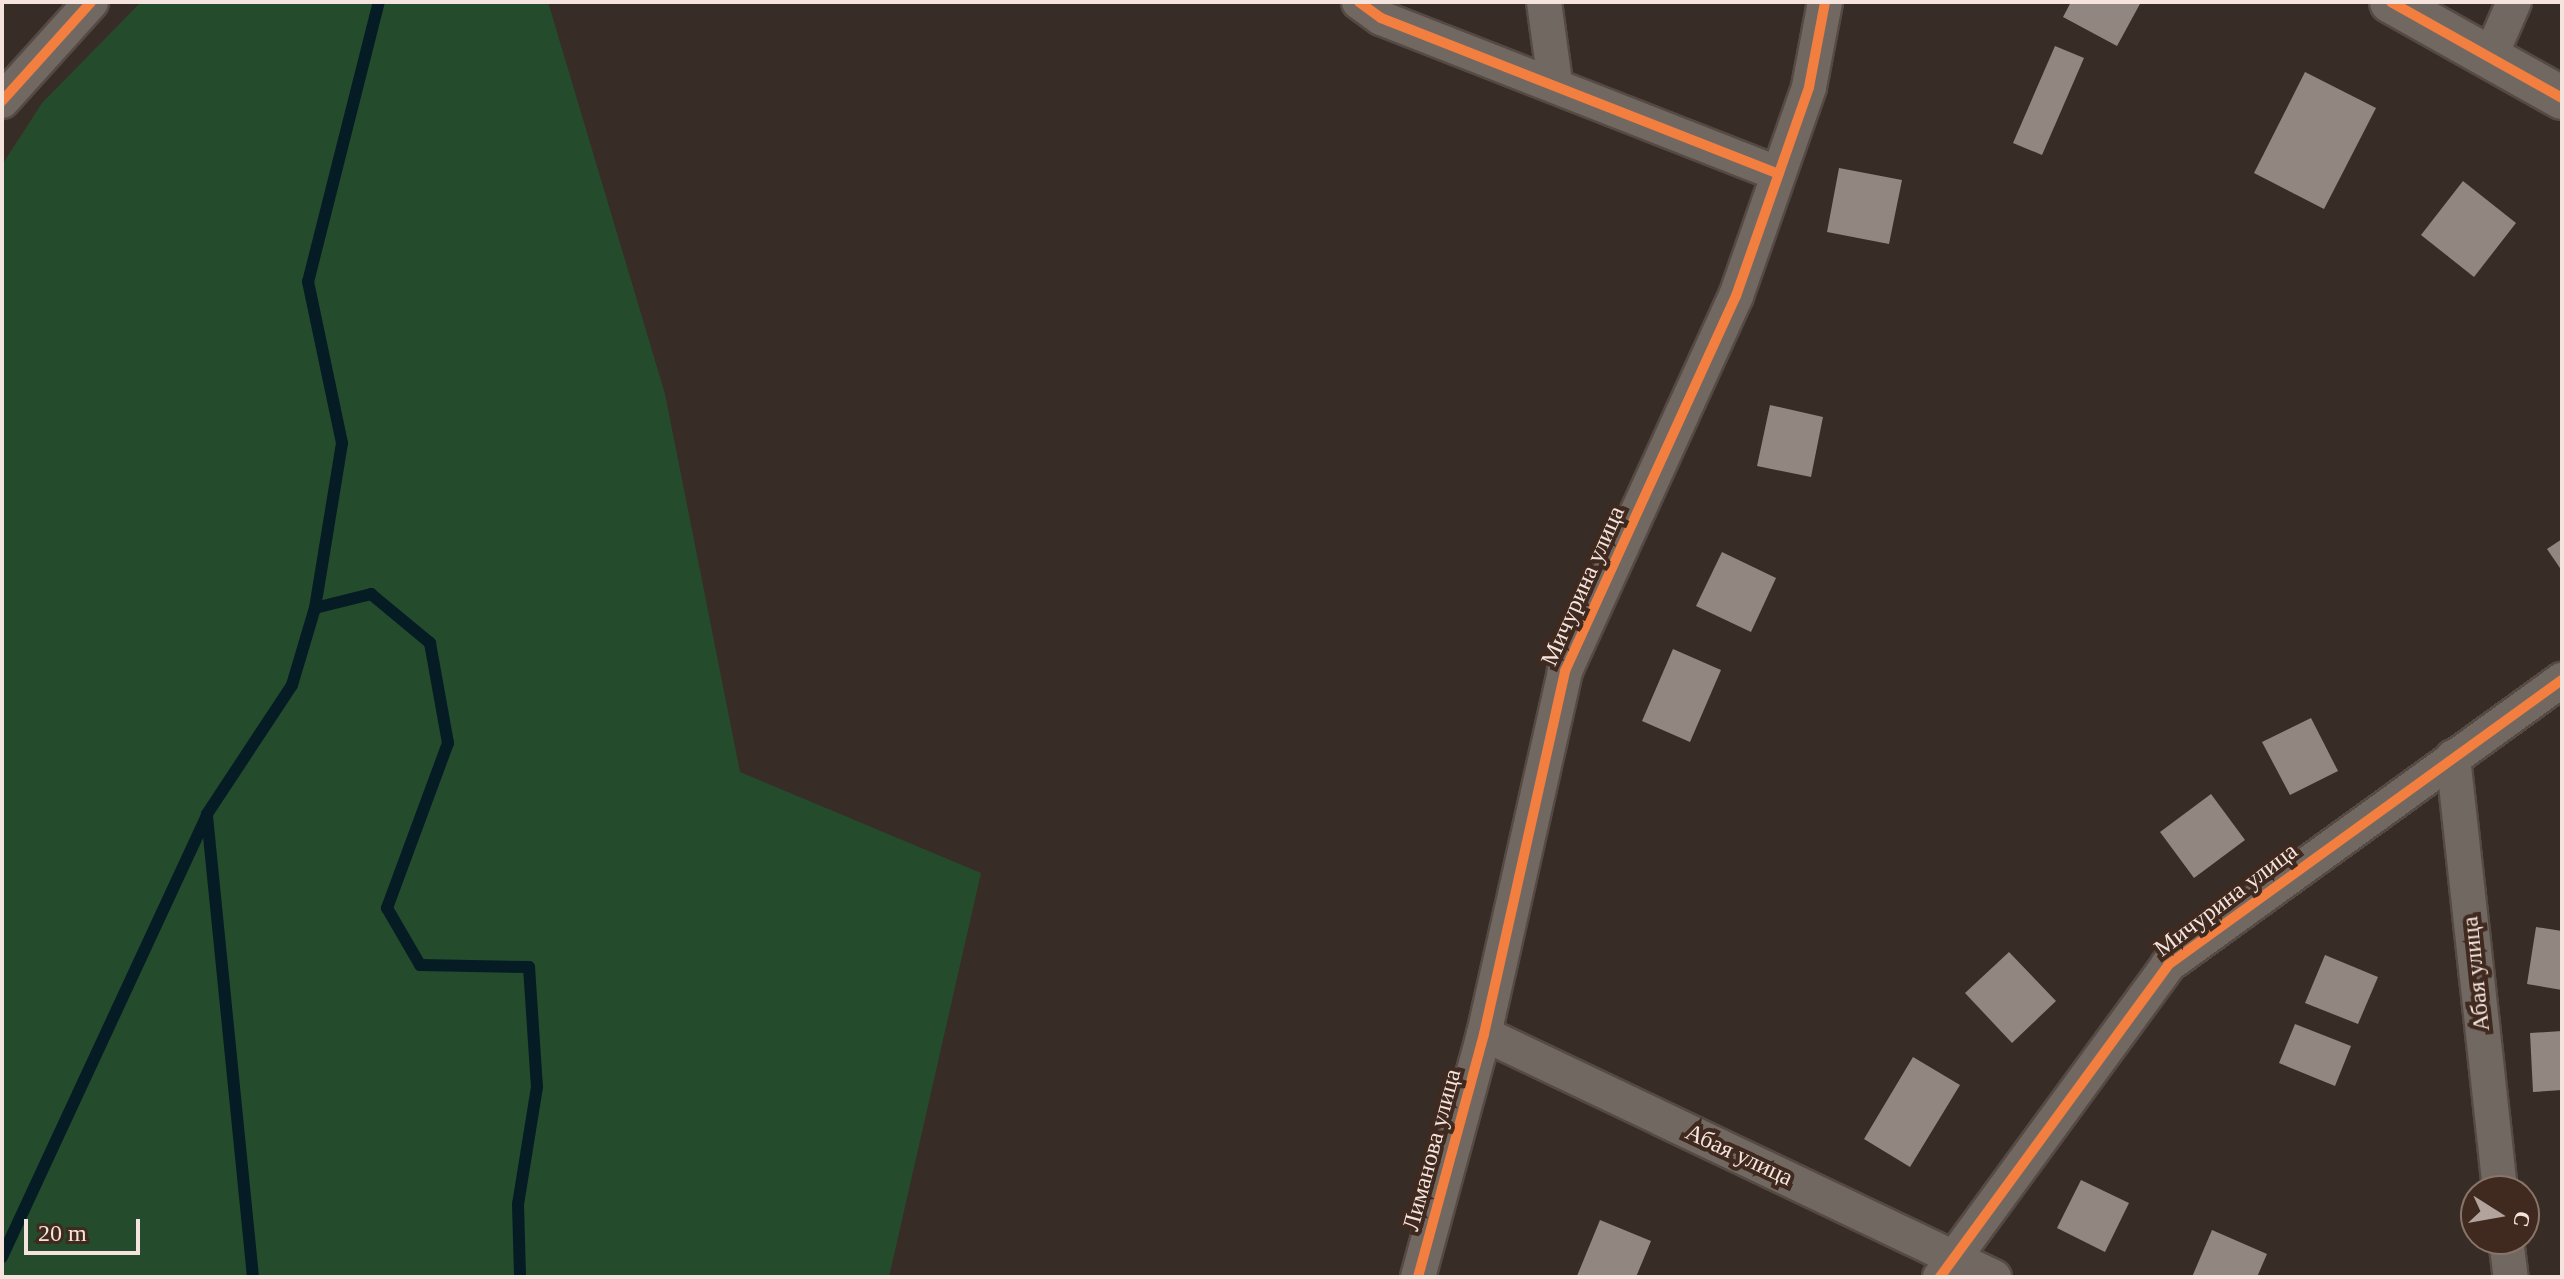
<!DOCTYPE html>
<meta charset="utf-8">
<style>
body{margin:0}
#map{position:relative;width:2564px;height:1279px;overflow:hidden;background:#382c26;font-family:"Times New Roman",serif}
div>[style]{position:absolute}
.green>*{inset:0;background:#254b2d}
.stream>*{height:12px;margin:-6px;padding:0 6px;transform-origin:6px;border-radius:6px;background:#051c25}
.building>*{inset:0;background:#928681}
.roads{filter:drop-shadow(2px 0 #564a45) drop-shadow(-2px 0 #564a45) drop-shadow(0 2px #564a45) drop-shadow(0 -2px #564a45)}
.minor>*{height:34px;margin:-17px;padding:0 17px;transform-origin:17px;border-radius:17px;background:#726862}
.tertiary>*{height:42px;margin:-21px;padding:0 21px;transform-origin:21px;border-radius:21px;background:#726862}
.cycleway>*{height:10px;margin:-5px;padding:0 5px;transform-origin:5px;border-radius:5px;background:#f27e40}
span{translate:-50% -50%;white-space:nowrap;text-align:center;line-height:1.15;-webkit-text-stroke:8px #40291e;paint-order:stroke}
.street-label{font-size:24px;color:#f4e4dd}
.frame{position:absolute;inset:0;border:4px solid #f4e4dd;pointer-events:none}
.north{position:absolute;left:2460px;top:1175px;width:80px;height:80px;box-sizing:border-box;background:#40291e;border:2px solid #88746a;border-radius:50%;rotate:101deg;font-size:22px;font-weight:700;line-height:32px;text-align:center;color:#f4e4dd}
.north::after{content:'';display:block;margin:auto;width:28px;height:36px;background:#b2a49d;clip-path:polygon(50% 0,100% 100%,50% 72%,0 100%)}
.scale{position:absolute;left:24px;top:1219px;width:116px;height:36px;box-sizing:border-box;border:4px solid #f4e4dd;border-top:0;padding-left:10px;font-size:24px;line-height:28px;white-space:nowrap;color:#f4e4dd;-webkit-text-stroke:6px #40291e;paint-order:stroke}
</style>
<div id="map">
<div class="green">
<div style="clip-path:polygon(141px 2px,548px 2px,665px 394px,740px 772px,981px 873px,889px 1277px,2px 1277px,2px 165px,42px 103px)"></div>
</div>
<div class="stream">
<div style="left:315px;top:608px;width:58px;rotate:-14deg"></div>
<div style="left:371px;top:594px;width:77px;rotate:39.7deg"></div>
<div style="left:430px;top:643px;width:102px;rotate:79.8deg"></div>
<div style="left:448px;top:743px;width:176px;rotate:110.3deg"></div>
<div style="left:387px;top:908px;width:66px;rotate:59.9deg"></div>
<div style="left:420px;top:965px;width:109px;rotate:1.1deg"></div>
<div style="left:529px;top:967px;width:120px;rotate:86.2deg"></div>
<div style="left:537px;top:1087px;width:119px;rotate:99.2deg"></div>
<div style="left:518px;top:1204px;width:73px;rotate:88.4deg"></div>
<div style="left:2px;top:1257px;width:485px;rotate:-65.1deg"></div>
<div style="left:253px;top:1277px;width:465px;rotate:-95.7deg"></div>
<div style="left:207px;top:814px;width:154px;rotate:-56.6deg"></div>
<div style="left:292px;top:685px;width:80px;rotate:-73.4deg"></div>
<div style="left:315px;top:608px;width:167px;rotate:-80.7deg"></div>
<div style="left:342px;top:443px;width:165px;rotate:-101.9deg"></div>
<div style="left:308px;top:282px;width:289px;rotate:-75.8deg"></div>
</div>
<div class="building">
<div style="clip-path:polygon(2071px 2px,2141px 2px,2117px 46px,2063px 17px)"></div>
<div style="clip-path:polygon(2055px 46px,2084px 58px,2042px 155px,2013px 143px)"></div>
<div style="clip-path:polygon(2305px 72px,2376px 108px,2324px 209px,2254px 173px)"></div>
<div style="clip-path:polygon(1839px 168px,1902px 180px,1889px 244px,1827px 232px)"></div>
<div style="clip-path:polygon(2463px 181px,2516px 223px,2474px 277px,2421px 235px)"></div>
<div style="clip-path:polygon(1770px 405px,1823px 417px,1811px 477px,1757px 466px)"></div>
<div style="clip-path:polygon(2562px 539px,2562px 571px,2547px 549px)"></div>
<div style="clip-path:polygon(1722px 552px,1776px 578px,1751px 632px,1696px 606px)"></div>
<div style="clip-path:polygon(1673px 649px,1721px 670px,1690px 742px,1642px 721px)"></div>
<div style="clip-path:polygon(2311px 718px,2338px 771px,2290px 795px,2262px 742px)"></div>
<div style="clip-path:polygon(2211px 794px,2245px 840px,2194px 878px,2160px 832px)"></div>
<div style="clip-path:polygon(2536px 927px,2562px 931px,2562px 990px,2527px 984px)"></div>
<div style="clip-path:polygon(2009px 952px,2056px 1001px,2012px 1043px,1965px 993px)"></div>
<div style="clip-path:polygon(2325px 955px,2378px 977px,2358px 1024px,2305px 1003px)"></div>
<div style="clip-path:polygon(2295px 1024px,2351px 1046px,2335px 1086px,2279px 1063px)"></div>
<div style="clip-path:polygon(2562px 1031px,2562px 1090px,2533px 1092px,2530px 1033px)"></div>
<div style="clip-path:polygon(1913px 1057px,1960px 1085px,1910px 1167px,1864px 1139px)"></div>
<div style="clip-path:polygon(2081px 1180px,2129px 1203px,2105px 1252px,2057px 1228px)"></div>
<div style="clip-path:polygon(1600px 1220px,1651px 1241px,1636px 1277px,1577px 1276px)"></div>
<div style="clip-path:polygon(2212px 1230px,2267px 1254px,2257px 1277px,2192px 1277px)"></div>
</div>
<div class="roads">
<div class="minor">
<div style="left:1359px;top:2px;width:27px;rotate:36deg"></div>
<div style="left:1381px;top:18px;width:427px;rotate:21.4deg"></div>
<div style="left:1544px;top:2px;width:81px;rotate:82.2deg"></div>
<div style="left:2490px;top:57px;width:60px;rotate:-66.4deg"></div>
<div style="left:2px;top:101px;width:133px;rotate:-48deg"></div>
<div style="left:2453px;top:757px;width:437px;rotate:83.8deg"></div>
<div style="left:1484px;top:1034px;width:565px;rotate:25.48deg"></div>
<div style="left:2506px;top:1239px;width:38px;rotate:83deg"></div>
<div style="left:1418px;top:1277px;width:252px;rotate:-74.8deg"></div>
<div style="left:1484px;top:1034px;width:372px;rotate:-77.4deg"></div>
<div style="left:1565px;top:671px;width:412px;rotate:-65.5deg"></div>
<div style="left:1736px;top:296px;width:221px;rotate:-70.7deg"></div>
<div style="left:1809px;top:87px;width:86px;rotate:-79.3deg"></div>
<div style="left:1940px;top:1277px;width:386px;rotate:-53.8deg"></div>
<div style="left:2168px;top:965px;width:486px;rotate:-35.9deg"></div>
</div>
<div class="tertiary">
<div style="left:2391px;top:2px;width:196px;rotate:29.3deg"></div>
</div>
</div>
<div class="cycleway">
<div style="left:1359px;top:2px;width:27px;rotate:36deg"></div>
<div style="left:1381px;top:18px;width:427px;rotate:21.4deg"></div>
<div style="left:2391px;top:2px;width:196px;rotate:29.3deg"></div>
<div style="left:2px;top:101px;width:133px;rotate:-48deg"></div>
<div style="left:1418px;top:1277px;width:252px;rotate:-74.8deg"></div>
<div style="left:1484px;top:1034px;width:372px;rotate:-77.4deg"></div>
<div style="left:1565px;top:671px;width:412px;rotate:-65.5deg"></div>
<div style="left:1736px;top:296px;width:221px;rotate:-70.7deg"></div>
<div style="left:1809px;top:87px;width:86px;rotate:-79.3deg"></div>
<div style="left:1940px;top:1277px;width:386px;rotate:-53.8deg"></div>
<div style="left:2168px;top:965px;width:486px;rotate:-35.9deg"></div>
</div>
<div class="street-label">
<span style="left:1583px;top:586px;rotate:-66deg">Мичурина улица</span>
<span style="left:2226px;top:900px;rotate:-37deg">Мичурина улица</span>
<span style="left:2476px;top:974px;rotate:-96deg">Абая улица</span>
<span style="left:1432px;top:1150px;rotate:-75deg">Лиманова улица</span>
<span style="left:1739px;top:1155px;rotate:25deg">Абая улица</span>
</div>
<div class="frame"></div>
<div class="north">С</div>
<div class="scale">20 m</div>
</div>
